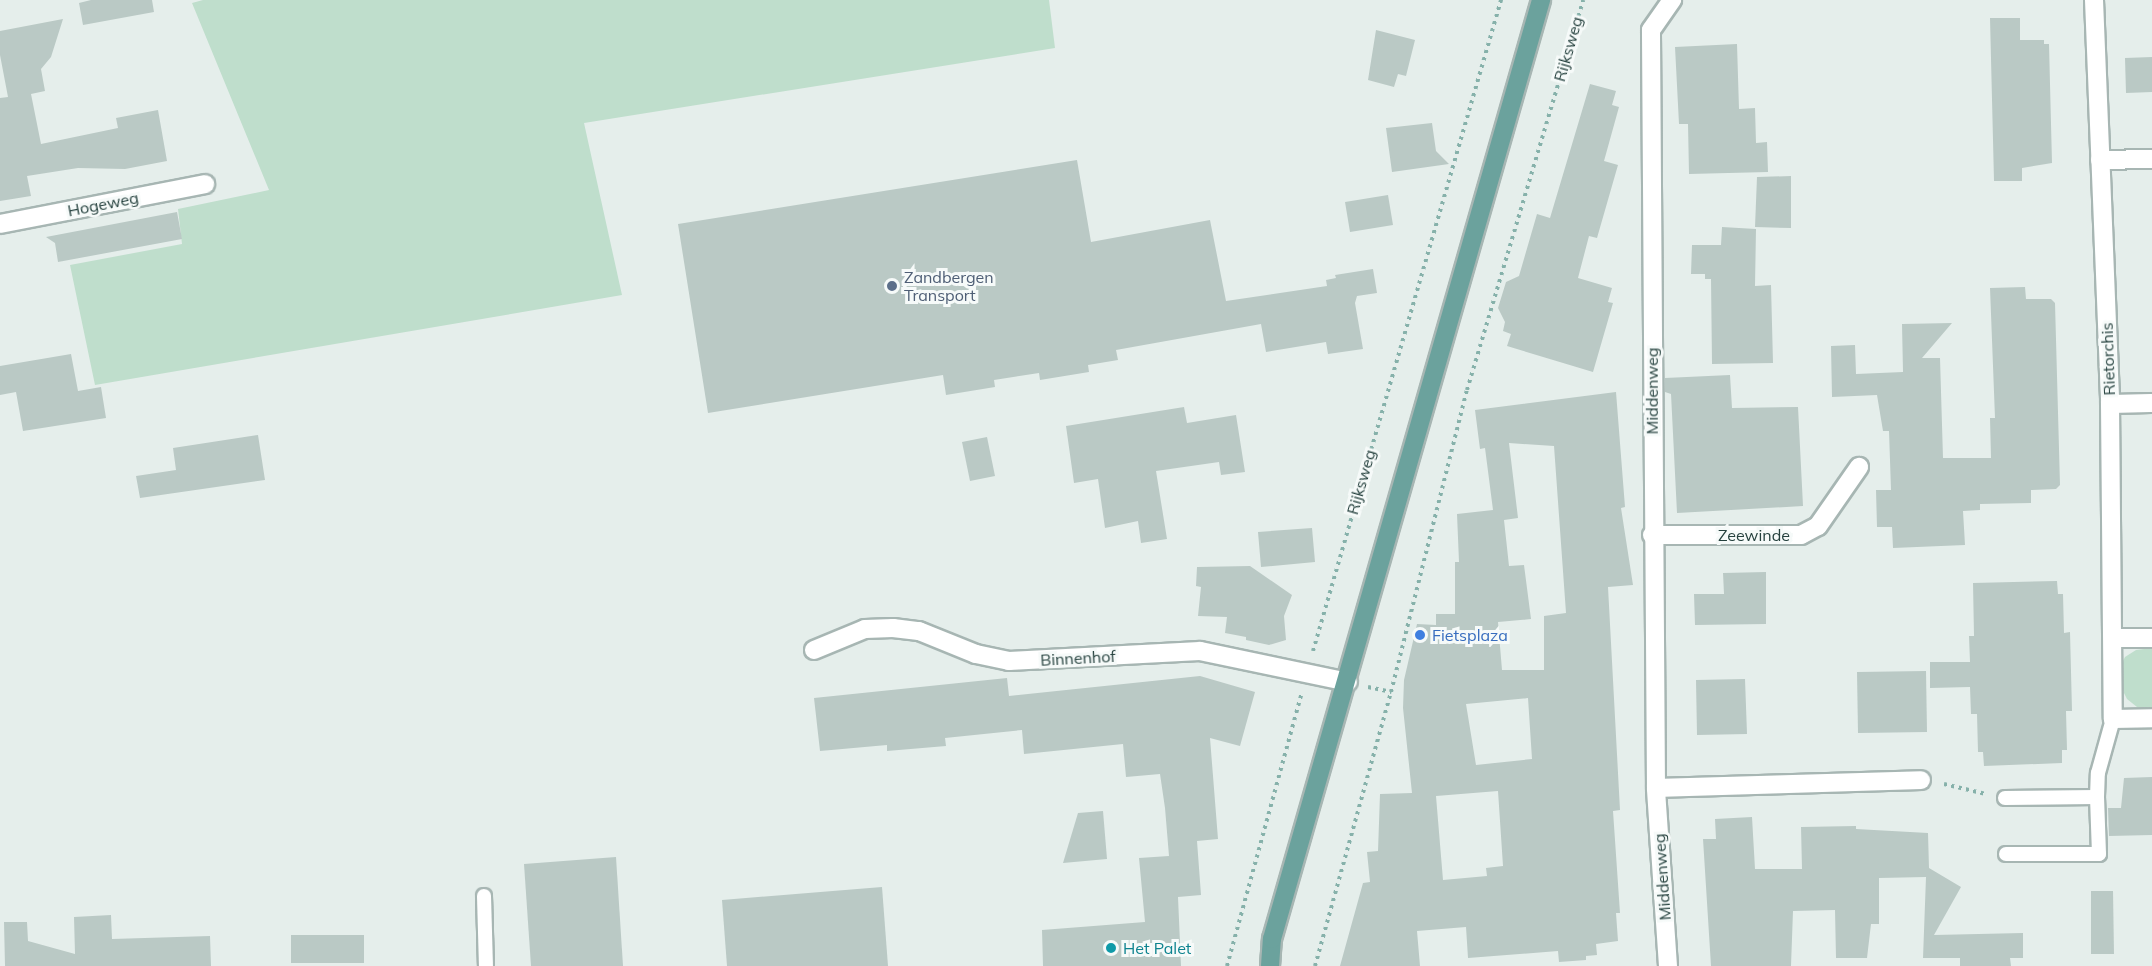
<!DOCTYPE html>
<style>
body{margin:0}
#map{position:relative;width:2152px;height:966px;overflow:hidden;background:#e5eeeb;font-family:Mulish,sans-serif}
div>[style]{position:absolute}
.green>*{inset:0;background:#bfdecc}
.building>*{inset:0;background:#bac9c5}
.path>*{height:4px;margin-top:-2px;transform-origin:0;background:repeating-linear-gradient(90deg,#86b1aa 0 3px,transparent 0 7.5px)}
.roads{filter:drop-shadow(2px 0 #a7b6b3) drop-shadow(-2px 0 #a7b6b3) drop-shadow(0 2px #a7b6b3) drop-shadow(0 -2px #a7b6b3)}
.lane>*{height:14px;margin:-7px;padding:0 7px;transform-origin:7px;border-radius:7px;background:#fff}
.street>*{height:18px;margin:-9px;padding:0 9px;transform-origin:9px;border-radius:9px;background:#fff}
.primary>*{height:18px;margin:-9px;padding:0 9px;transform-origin:9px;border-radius:9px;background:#6ba29d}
.dots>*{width:16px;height:16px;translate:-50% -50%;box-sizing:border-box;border:3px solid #f6faf9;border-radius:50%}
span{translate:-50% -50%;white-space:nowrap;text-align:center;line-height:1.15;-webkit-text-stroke:6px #f6faf9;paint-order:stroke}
.street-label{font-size:16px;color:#24403d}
.service-label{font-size:16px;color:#4e5e75}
.left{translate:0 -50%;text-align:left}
.shop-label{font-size:16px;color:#366cbe}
.culture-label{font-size:16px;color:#0d838f}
</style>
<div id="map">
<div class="green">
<div style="clip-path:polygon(203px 0,1049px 0,1055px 48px,584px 123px,622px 295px,95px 385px,70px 265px,182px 244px,178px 209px,269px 190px,192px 3px)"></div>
<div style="clip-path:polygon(2152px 648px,2152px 710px,2137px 707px,2127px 699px,2121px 687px,2120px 667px,2125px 657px,2136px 650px)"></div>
</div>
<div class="building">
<div style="clip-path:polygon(91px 0,152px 0,154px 12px,83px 25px,79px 3px)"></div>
<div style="clip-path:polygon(1990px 18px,2020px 18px,2020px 40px,2044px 40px,2044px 44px,2049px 44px,2052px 163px,2022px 168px,2022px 181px,1994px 181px)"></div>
<div style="clip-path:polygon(63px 19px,51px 57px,41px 69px,45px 91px,31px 94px,41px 144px,118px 128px,116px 118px,158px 110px,167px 161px,125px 169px,78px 168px,27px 176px,31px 196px,0 201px,0 98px,8px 97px,0 55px,0 31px)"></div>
<div style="clip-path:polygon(1376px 30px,1415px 40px,1406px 76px,1398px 74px,1394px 87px,1368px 80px)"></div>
<div style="clip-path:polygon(1737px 44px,1739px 109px,1755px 108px,1756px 143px,1767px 142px,1768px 172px,1689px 174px,1688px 124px,1679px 124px,1675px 47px)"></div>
<div style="clip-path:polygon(2152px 57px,2152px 92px,2126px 93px,2125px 58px)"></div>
<div style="clip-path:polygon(1590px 84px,1616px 91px,1612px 105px,1619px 107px,1604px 161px,1618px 165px,1597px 238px,1589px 236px,1578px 278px,1612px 288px,1608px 302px,1613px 303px,1593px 372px,1507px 346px,1511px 334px,1503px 331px,1505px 322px,1498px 308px,1506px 282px,1519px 276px,1537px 214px,1550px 218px)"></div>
<div style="clip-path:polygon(1432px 123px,1436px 151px,1449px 164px,1392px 172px,1386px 128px)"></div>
<div style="clip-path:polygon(1077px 160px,1091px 242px,1210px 220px,1226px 301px,1327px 286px,1326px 280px,1336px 278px,1335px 275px,1373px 269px,1377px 293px,1357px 296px,1355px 303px,1363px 349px,1328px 354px,1326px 342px,1266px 352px,1261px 324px,1116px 350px,1118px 360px,1088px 365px,1089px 372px,1040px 380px,1039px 373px,994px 380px,995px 387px,946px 395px,943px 375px,708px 413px,678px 224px)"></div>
<div style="clip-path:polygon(1791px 176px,1791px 228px,1755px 227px,1757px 177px)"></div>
<div style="clip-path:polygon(1388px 195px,1393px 225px,1350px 232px,1345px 202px)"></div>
<div style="clip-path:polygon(177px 212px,182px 239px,58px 262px,55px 243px,46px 237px)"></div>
<div style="clip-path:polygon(1722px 227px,1756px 229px,1755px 286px,1771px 285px,1773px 363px,1712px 364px,1711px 279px,1705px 279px,1705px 274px,1691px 274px,1692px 245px,1721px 245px)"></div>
<div style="clip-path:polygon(2025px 287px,2026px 299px,2051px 299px,2055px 303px,2060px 485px,2056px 489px,2031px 490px,2031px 503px,1980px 504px,1980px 510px,1963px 511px,1965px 545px,1893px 548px,1892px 527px,1877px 527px,1876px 490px,1891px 490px,1889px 431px,1883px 431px,1877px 395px,1832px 397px,1831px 346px,1855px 345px,1856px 374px,1903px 372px,1902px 324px,1952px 323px,1922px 358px,1940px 358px,1943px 458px,1991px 458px,1990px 418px,1995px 418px,1990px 288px)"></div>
<div style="clip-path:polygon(71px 354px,78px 391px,101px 387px,106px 418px,23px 431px,16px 392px,0 395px,0 366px)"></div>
<div style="clip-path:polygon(1730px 375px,1732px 408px,1798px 407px,1803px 506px,1677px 513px,1671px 394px,1665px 392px,1665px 378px)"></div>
<div style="clip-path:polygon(evenodd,1616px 392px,1625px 507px,1621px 508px,1633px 585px,1608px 587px,1620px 810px,1613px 811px,1620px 913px,1616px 913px,1618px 941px,1596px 944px,1597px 955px,1586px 956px,1586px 960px,1559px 962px,1558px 951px,1468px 958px,1466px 927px,1417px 931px,1420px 966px,1340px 966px,1363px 883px,1370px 882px,1367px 852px,1378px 851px,1380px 794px,1412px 793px,1403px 708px,1404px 680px,1417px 624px,1436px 625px,1436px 614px,1455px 614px,1455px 562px,1459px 562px,1457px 514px,1493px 510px,1485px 448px,1480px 449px,1475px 410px,1616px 392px,1509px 443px,1554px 446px,1566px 613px,1544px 616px,1544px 670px,1502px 670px,1498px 622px,1531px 619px,1524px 565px,1509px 566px,1504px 520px,1518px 518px,1509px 443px,1616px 392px,1528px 698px,1532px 759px,1476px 765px,1466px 704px,1528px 698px,1616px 392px,1498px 791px,1503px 866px,1486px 868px,1487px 876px,1443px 880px,1436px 796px,1498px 791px)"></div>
<div style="clip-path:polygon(1184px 407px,1187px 423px,1236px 415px,1245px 472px,1221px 475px,1219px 462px,1156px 471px,1167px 539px,1141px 543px,1138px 521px,1105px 528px,1098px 479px,1074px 483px,1066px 426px)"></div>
<div style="clip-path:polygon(258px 435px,265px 480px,140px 498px,136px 476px,176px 470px,173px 448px)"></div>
<div style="clip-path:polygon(987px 437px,995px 476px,970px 481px,962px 442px)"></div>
<div style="clip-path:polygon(1312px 528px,1315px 562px,1261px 567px,1258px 532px)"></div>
<div style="clip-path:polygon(1250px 566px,1292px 595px,1284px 616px,1286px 640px,1269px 645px,1246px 640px,1246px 637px,1225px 633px,1227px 617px,1198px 616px,1201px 587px,1196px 586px,1197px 567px)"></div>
<div style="clip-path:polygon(1766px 572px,1766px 624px,1695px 625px,1694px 594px,1724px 594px,1723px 573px)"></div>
<div style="clip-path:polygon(2057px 581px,2058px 594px,2063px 594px,2064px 633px,2070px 632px,2072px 711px,2066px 711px,2067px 750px,2062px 750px,2062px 763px,1984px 766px,1983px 752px,1978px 752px,1977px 714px,1971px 714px,1970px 687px,1930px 688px,1930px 662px,1970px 662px,1969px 636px,1974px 636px,1973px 583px)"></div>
<div style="clip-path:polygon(1926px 671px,1927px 732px,1858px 733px,1857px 672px)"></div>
<div style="clip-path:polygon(1200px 676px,1255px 692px,1240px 746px,1210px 738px,1218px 839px,1197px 841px,1201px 895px,1178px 897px,1181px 966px,1043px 966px,1042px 930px,1145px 922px,1139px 858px,1169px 856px,1165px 808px,1160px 774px,1126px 777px,1123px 744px,1024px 754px,1022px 730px,945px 738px,946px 746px,887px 751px,887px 745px,820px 751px,814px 698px,1007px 678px,1009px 696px)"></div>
<div style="clip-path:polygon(1745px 679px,1747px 734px,1697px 735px,1696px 680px)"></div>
<div style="clip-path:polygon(2152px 777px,2152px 835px,2109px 836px,2108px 808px,2121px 808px,2124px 778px)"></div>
<div style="clip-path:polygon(1103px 811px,1107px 859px,1063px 863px,1078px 813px)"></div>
<div style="clip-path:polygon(1752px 817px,1755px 869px,1802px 869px,1801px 827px,1856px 826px,1856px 829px,1928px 833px,1929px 868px,1961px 887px,1934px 935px,2023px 933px,2023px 958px,2010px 958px,2011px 966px,1960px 966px,1960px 958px,1923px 958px,1926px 877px,1879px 878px,1879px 924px,1871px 924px,1867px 958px,1836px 958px,1835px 910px,1793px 911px,1791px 966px,1711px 966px,1703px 839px,1716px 839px,1715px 819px)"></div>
<div style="clip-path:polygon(616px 857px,623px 966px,531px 966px,524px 864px)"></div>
<div style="clip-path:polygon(882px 887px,888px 966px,727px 966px,722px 900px)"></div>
<div style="clip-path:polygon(2091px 891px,2113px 891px,2114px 954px,2091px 954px)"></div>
<div style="clip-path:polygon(111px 915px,112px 939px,210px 936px,211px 966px,5px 966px,4px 922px,27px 922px,28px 941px,75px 954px,74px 917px)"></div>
<div style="clip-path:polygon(291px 935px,364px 935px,364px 963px,291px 963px)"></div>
</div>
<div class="path">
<div style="left:1313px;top:651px;width:678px;rotate:-73.89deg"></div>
<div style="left:1368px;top:687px;width:24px;rotate:12deg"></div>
<div style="left:1944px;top:784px;width:43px;rotate:13.4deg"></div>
<div style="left:1227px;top:966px;width:281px;rotate:-74.7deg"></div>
<div style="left:1315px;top:966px;width:284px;rotate:-74.5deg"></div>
<div style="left:1391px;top:692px;width:311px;rotate:-75.9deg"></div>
<div style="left:1467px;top:390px;width:407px;rotate:-73.4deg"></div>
</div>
<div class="roads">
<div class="lane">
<div style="left:2005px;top:798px;width:92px;rotate:-0.6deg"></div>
<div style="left:2097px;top:797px;width:24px;rotate:-88deg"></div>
<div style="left:2098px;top:773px;width:56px;rotate:-74.5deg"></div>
<div style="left:2006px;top:854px;width:93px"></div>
<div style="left:2099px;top:854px;width:57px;rotate:-92deg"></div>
<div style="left:484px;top:896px;width:70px;rotate:88.4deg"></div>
</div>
<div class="street">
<div style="left:2094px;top:0;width:404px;rotate:87.7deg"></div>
<div style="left:2110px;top:404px;width:315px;rotate:89.5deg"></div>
<div style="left:2113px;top:719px;width:39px;rotate:-1deg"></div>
<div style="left:2100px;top:160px;width:52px;rotate:-1.1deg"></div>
<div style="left:0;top:224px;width:209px;rotate:-11deg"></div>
<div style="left:2110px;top:404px;width:42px;rotate:-1.4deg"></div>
<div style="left:1652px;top:535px;width:149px"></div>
<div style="left:1801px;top:535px;width:19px;rotate:-28deg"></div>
<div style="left:1818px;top:526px;width:72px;rotate:-55.2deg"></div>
<div style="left:2113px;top:638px;width:39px"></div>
<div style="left:814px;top:650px;width:55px;rotate:-22.4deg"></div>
<div style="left:865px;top:629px;width:28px;rotate:-2deg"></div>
<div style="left:893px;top:628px;width:26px;rotate:7deg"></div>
<div style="left:919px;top:631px;width:61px;rotate:22deg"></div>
<div style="left:976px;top:654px;width:34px;rotate:12deg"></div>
<div style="left:1009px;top:661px;width:191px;rotate:-3deg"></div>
<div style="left:1200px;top:651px;width:151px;rotate:11.8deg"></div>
<div style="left:1656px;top:788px;width:265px;rotate:-1.7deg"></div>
<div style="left:1668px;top:966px;width:178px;rotate:-93.9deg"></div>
<div style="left:1656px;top:788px;width:758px;rotate:-90.38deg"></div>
<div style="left:1651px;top:30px;width:37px;rotate:-55deg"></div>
</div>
<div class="primary">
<div style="left:1270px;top:966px;width:27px;rotate:-86deg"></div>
<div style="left:1272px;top:939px;width:977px;rotate:-74.01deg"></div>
</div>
</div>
<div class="dots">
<div style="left:892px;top:286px;background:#5c6f8a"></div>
<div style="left:1420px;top:635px;background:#3f7fe0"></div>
<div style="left:1111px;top:948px;background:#0f9aa8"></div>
</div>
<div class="street-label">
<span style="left:1568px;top:49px;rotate:-74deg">Rijksweg</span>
<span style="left:103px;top:204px;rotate:-11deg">Hogeweg</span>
<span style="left:2108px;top:359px;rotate:-92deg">Rietorchis</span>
<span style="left:1652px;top:391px;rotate:-90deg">Middenweg</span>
<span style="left:1361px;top:482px;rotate:-74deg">Rijksweg</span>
<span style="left:1754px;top:535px">Zeewinde</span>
<span style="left:1078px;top:658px;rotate:-3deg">Binnenhof</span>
<span style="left:1662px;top:877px;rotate:-94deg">Middenweg</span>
</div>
<div class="service-label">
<span class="left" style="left:904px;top:286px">Zandbergen<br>Transport</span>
</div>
<div class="shop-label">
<span class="left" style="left:1432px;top:635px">Fietsplaza</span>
</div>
<div class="culture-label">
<span class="left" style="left:1123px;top:948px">Het Palet</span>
</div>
</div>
